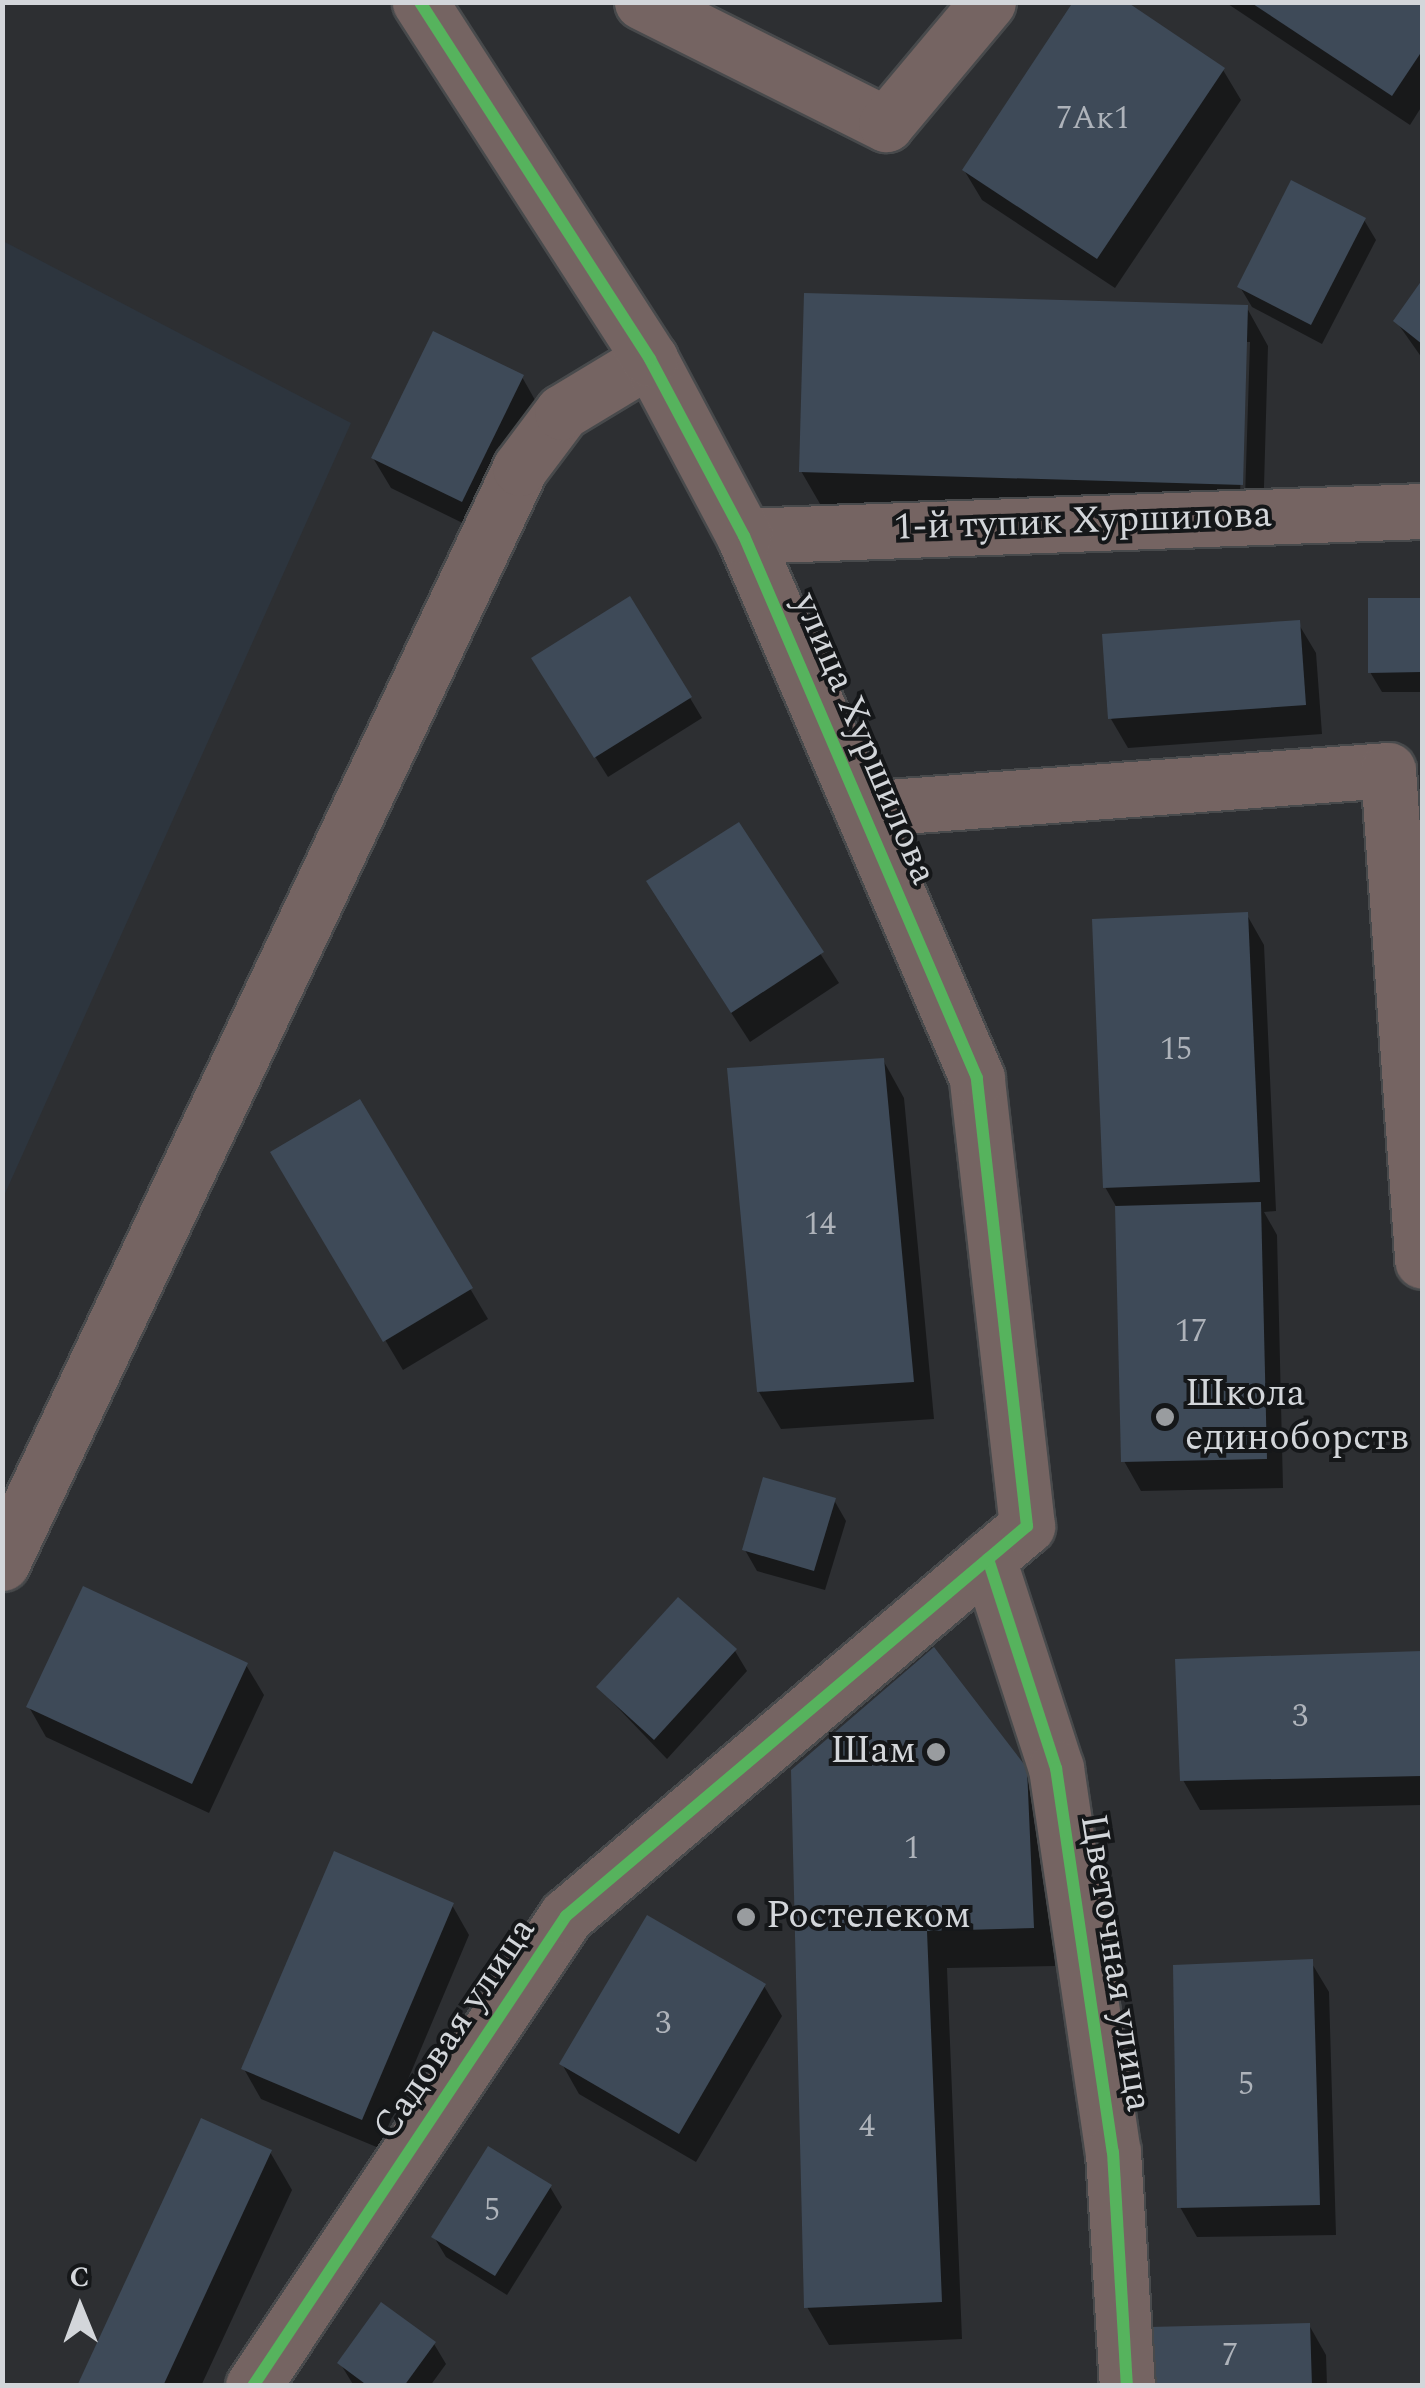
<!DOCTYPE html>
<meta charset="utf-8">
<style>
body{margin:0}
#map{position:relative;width:1425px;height:2388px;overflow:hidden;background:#2d2f32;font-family:Spectral,serif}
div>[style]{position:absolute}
.built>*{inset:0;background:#2d353e}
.shadow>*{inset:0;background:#0007}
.building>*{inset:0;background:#3e4a58}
.roads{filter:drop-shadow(2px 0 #484a4c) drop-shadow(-2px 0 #484a4c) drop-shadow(0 2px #484a4c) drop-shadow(0 -2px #484a4c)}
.minor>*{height:55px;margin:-27.5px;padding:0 27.5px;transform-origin:27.5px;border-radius:27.5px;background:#756462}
.cycleway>*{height:12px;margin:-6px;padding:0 6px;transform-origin:6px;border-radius:6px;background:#56b35d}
.dots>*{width:28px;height:28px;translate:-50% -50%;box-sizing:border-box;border:5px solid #151719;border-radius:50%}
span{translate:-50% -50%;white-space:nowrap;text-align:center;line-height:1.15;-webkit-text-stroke:8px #151719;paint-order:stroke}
.number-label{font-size:32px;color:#aeb3ba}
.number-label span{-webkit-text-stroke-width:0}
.street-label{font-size:38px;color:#d3d6da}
.poi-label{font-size:38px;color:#d3d6da}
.left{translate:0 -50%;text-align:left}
.right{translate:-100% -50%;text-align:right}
.frame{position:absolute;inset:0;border:5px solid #d3d6da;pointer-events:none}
.north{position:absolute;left:30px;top:2258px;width:100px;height:100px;-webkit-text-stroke:8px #151719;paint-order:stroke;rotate:359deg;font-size:28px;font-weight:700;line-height:40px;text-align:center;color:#d3d6da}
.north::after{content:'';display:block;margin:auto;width:35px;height:45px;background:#d3d6da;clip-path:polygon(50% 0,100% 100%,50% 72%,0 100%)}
</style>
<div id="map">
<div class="built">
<div style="clip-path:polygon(3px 241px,351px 423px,3px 1198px)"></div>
</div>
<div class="shadow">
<div style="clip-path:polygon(1225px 2px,1422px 2px,1422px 106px,1410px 125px)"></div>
<div style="clip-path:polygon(1223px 70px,1241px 100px,1115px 288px,982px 200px,964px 170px)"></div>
<div style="clip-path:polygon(1364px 220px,1376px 240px,1322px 344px,1252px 307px,1240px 287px)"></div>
<div style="clip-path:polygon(1422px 284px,1422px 358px,1396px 321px)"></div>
<div style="clip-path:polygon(evenodd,1247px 308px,1268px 346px,1263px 522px,823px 509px,801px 471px,1247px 308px,1245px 342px,1250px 342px,1245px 498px,1240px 497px,1245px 342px)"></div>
<div style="clip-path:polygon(522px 377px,539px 407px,479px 531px,391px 488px,373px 458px)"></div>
<div style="clip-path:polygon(1370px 601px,1422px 601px,1422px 692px,1382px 692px,1370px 672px)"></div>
<div style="clip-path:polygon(1298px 623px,1316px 653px,1322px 734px,1128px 748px,1111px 719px)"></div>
<div style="clip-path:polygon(546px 679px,690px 698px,702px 718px,608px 777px)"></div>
<div style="clip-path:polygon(738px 825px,839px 983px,750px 1042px,666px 912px)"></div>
<div style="clip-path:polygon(1247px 915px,1264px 945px,1276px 1211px,1264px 1212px,1277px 1235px,1283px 1488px,1141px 1491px,1124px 1461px,1117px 1208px,1105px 1187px)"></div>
<div style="clip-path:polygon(883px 1060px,904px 1098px,934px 1419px,781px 1429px,759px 1392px)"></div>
<div style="clip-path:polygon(360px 1102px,488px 1319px,403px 1370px,274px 1153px)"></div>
<div style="clip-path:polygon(834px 1500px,846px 1521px,825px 1590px,757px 1571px,745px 1550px)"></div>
<div style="clip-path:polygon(735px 1651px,747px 1671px,667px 1759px,599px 1688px)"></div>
<div style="clip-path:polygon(1422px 1654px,1422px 1805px,1200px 1810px,1183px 1780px,1178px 1662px)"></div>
<div style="clip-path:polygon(246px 1665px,264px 1695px,209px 1813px,46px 1737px,29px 1707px)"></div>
<div style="clip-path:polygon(1025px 1769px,1048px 1808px,1055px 1966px,947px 1968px,962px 2339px,829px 2345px,807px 2307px,793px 1771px)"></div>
<div style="clip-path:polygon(452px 1905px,469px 1935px,379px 2148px,261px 2099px,244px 2069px)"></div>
<div style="clip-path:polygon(1311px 1962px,1329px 1992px,1336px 2235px,1197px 2237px,1180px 2207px)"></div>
<div style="clip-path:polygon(764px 1986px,782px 2016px,696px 2162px,579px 2094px,562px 2064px)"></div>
<div style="clip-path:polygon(270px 2152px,292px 2190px,201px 2386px,80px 2386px)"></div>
<div style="clip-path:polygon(550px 2187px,562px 2207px,507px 2295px,446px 2257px,434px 2237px)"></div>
<div style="clip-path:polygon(1309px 2325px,1326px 2355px,1327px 2386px,1153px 2386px)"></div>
<div style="clip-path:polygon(434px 2344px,446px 2364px,430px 2386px,354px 2386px,340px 2363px)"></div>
</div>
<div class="building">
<div style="clip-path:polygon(1073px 2px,1127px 2px,1225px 68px,1097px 259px,962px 170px)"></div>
<div style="clip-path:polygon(1250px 2px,1422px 2px,1422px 51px,1392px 96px)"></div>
<div style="clip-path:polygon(1291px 180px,1366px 218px,1311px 325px,1237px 287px)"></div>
<div style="clip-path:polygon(1422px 280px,1422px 344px,1393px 321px)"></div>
<div style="clip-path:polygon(804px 293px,1248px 305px,1243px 485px,799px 472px)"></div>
<div style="clip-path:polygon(433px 331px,524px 375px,462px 502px,371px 458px)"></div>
<div style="clip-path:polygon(630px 596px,692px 697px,594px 758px,531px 658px)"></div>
<div style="clip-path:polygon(1368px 598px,1422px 598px,1422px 672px,1368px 673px)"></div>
<div style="clip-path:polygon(1300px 620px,1306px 705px,1108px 719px,1102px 634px)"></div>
<div style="clip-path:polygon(739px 822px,824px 952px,731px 1013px,646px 881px)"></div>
<div style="clip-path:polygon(1248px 912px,1260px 1182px,1103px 1188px,1092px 919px)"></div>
<div style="clip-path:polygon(884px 1058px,914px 1382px,757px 1392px,727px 1068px)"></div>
<div style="clip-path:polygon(360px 1099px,473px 1288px,383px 1342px,270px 1152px)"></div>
<div style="clip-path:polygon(1261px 1202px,1267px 1459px,1121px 1462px,1115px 1206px)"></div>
<div style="clip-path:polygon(763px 1477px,836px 1498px,814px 1571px,742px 1550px)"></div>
<div style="clip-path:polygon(83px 1586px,248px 1663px,192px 1784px,26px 1707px)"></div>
<div style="clip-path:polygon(678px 1597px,737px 1649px,654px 1740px,596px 1687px)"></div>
<div style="clip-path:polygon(934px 1647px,1027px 1768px,1034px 1928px,927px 1931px,942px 2302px,804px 2308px,791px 1770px)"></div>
<div style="clip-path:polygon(1422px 1651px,1422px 1776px,1180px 1781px,1175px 1659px)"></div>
<div style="clip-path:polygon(334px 1851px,454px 1903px,362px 2120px,241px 2069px)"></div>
<div style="clip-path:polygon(647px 1915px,766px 1984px,679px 2134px,559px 2064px)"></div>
<div style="clip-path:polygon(1313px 1959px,1320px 2205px,1177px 2208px,1173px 1965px)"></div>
<div style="clip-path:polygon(201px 2118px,272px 2150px,163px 2386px,77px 2386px)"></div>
<div style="clip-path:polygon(488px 2146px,552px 2185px,495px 2276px,431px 2237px)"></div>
<div style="clip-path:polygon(381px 2302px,436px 2342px,404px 2386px,368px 2386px,337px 2363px)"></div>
<div style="clip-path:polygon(1310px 2323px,1312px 2386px,1150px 2386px,1149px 2327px)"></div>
</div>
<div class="roads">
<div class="minor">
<div style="left:642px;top:2px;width:273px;rotate:26.6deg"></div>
<div style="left:886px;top:124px;width:159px;rotate:-50.1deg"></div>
<div style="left:744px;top:536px;width:678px;rotate:-2.11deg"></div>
<div style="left:862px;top:809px;width:527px;rotate:-4.24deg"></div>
<div style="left:1388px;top:770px;width:492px;rotate:86deg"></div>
<div style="left:988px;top:1559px;width:220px;rotate:72deg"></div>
<div style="left:1056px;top:1768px;width:388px;rotate:81.6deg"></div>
<div style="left:1113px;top:2152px;width:234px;rotate:86.6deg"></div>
<div style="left:2px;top:1563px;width:1211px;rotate:-64.68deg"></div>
<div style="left:520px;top:468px;width:70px;rotate:-53.1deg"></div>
<div style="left:562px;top:412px;width:103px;rotate:-31.1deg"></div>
<div style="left:253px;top:2386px;width:565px;rotate:-56.34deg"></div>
<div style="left:566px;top:1916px;width:604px;rotate:-40.23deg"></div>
<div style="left:1027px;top:1526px;width:451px;rotate:-96.4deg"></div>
<div style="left:977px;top:1078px;width:590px;rotate:-113.26deg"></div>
<div style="left:744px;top:536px;width:200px;rotate:-118deg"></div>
<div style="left:650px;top:359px;width:425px;rotate:-122.8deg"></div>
</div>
</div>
<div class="cycleway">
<div style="left:988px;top:1559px;width:220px;rotate:72deg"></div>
<div style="left:1056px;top:1768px;width:388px;rotate:81.6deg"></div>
<div style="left:1113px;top:2152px;width:234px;rotate:86.6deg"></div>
<div style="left:253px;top:2386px;width:565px;rotate:-56.34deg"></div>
<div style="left:566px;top:1916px;width:604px;rotate:-40.23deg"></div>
<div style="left:1027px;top:1526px;width:451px;rotate:-96.4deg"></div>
<div style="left:977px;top:1078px;width:590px;rotate:-113.26deg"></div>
<div style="left:744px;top:536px;width:200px;rotate:-118deg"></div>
<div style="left:650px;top:359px;width:425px;rotate:-122.8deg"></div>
</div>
<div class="dots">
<div style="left:1165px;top:1417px;background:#999c9f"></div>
<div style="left:936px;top:1752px;background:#999c9f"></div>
<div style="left:746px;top:1917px;background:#999c9f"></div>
</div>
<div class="number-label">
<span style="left:1093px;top:119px">7Ак1</span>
<span style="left:1176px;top:1050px">15</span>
<span style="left:820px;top:1225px">14</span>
<span style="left:1191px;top:1332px">17</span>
<span style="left:1300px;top:1717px">3</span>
<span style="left:912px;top:1849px">1</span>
<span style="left:663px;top:2024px">3</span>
<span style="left:1246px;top:2085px">5</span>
<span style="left:867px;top:2127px">4</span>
<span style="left:492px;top:2211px">5</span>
<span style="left:1230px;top:2356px">7</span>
</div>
<div class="street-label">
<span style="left:1083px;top:522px;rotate:-2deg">1-й тупик Хуршилова</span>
<span style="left:864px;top:739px;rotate:67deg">улица Хуршилова</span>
<span style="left:1115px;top:1963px;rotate:81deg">Цветочная улица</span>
<span style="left:455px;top:2029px;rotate:-56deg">Садовая улица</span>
</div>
<div class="poi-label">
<span class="left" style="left:1185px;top:1417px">Школа<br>единоборств</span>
<span class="right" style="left:916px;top:1752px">Шам</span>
<span class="left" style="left:766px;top:1917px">Ростелеком</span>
</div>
<div class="frame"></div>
<div class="north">С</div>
</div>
